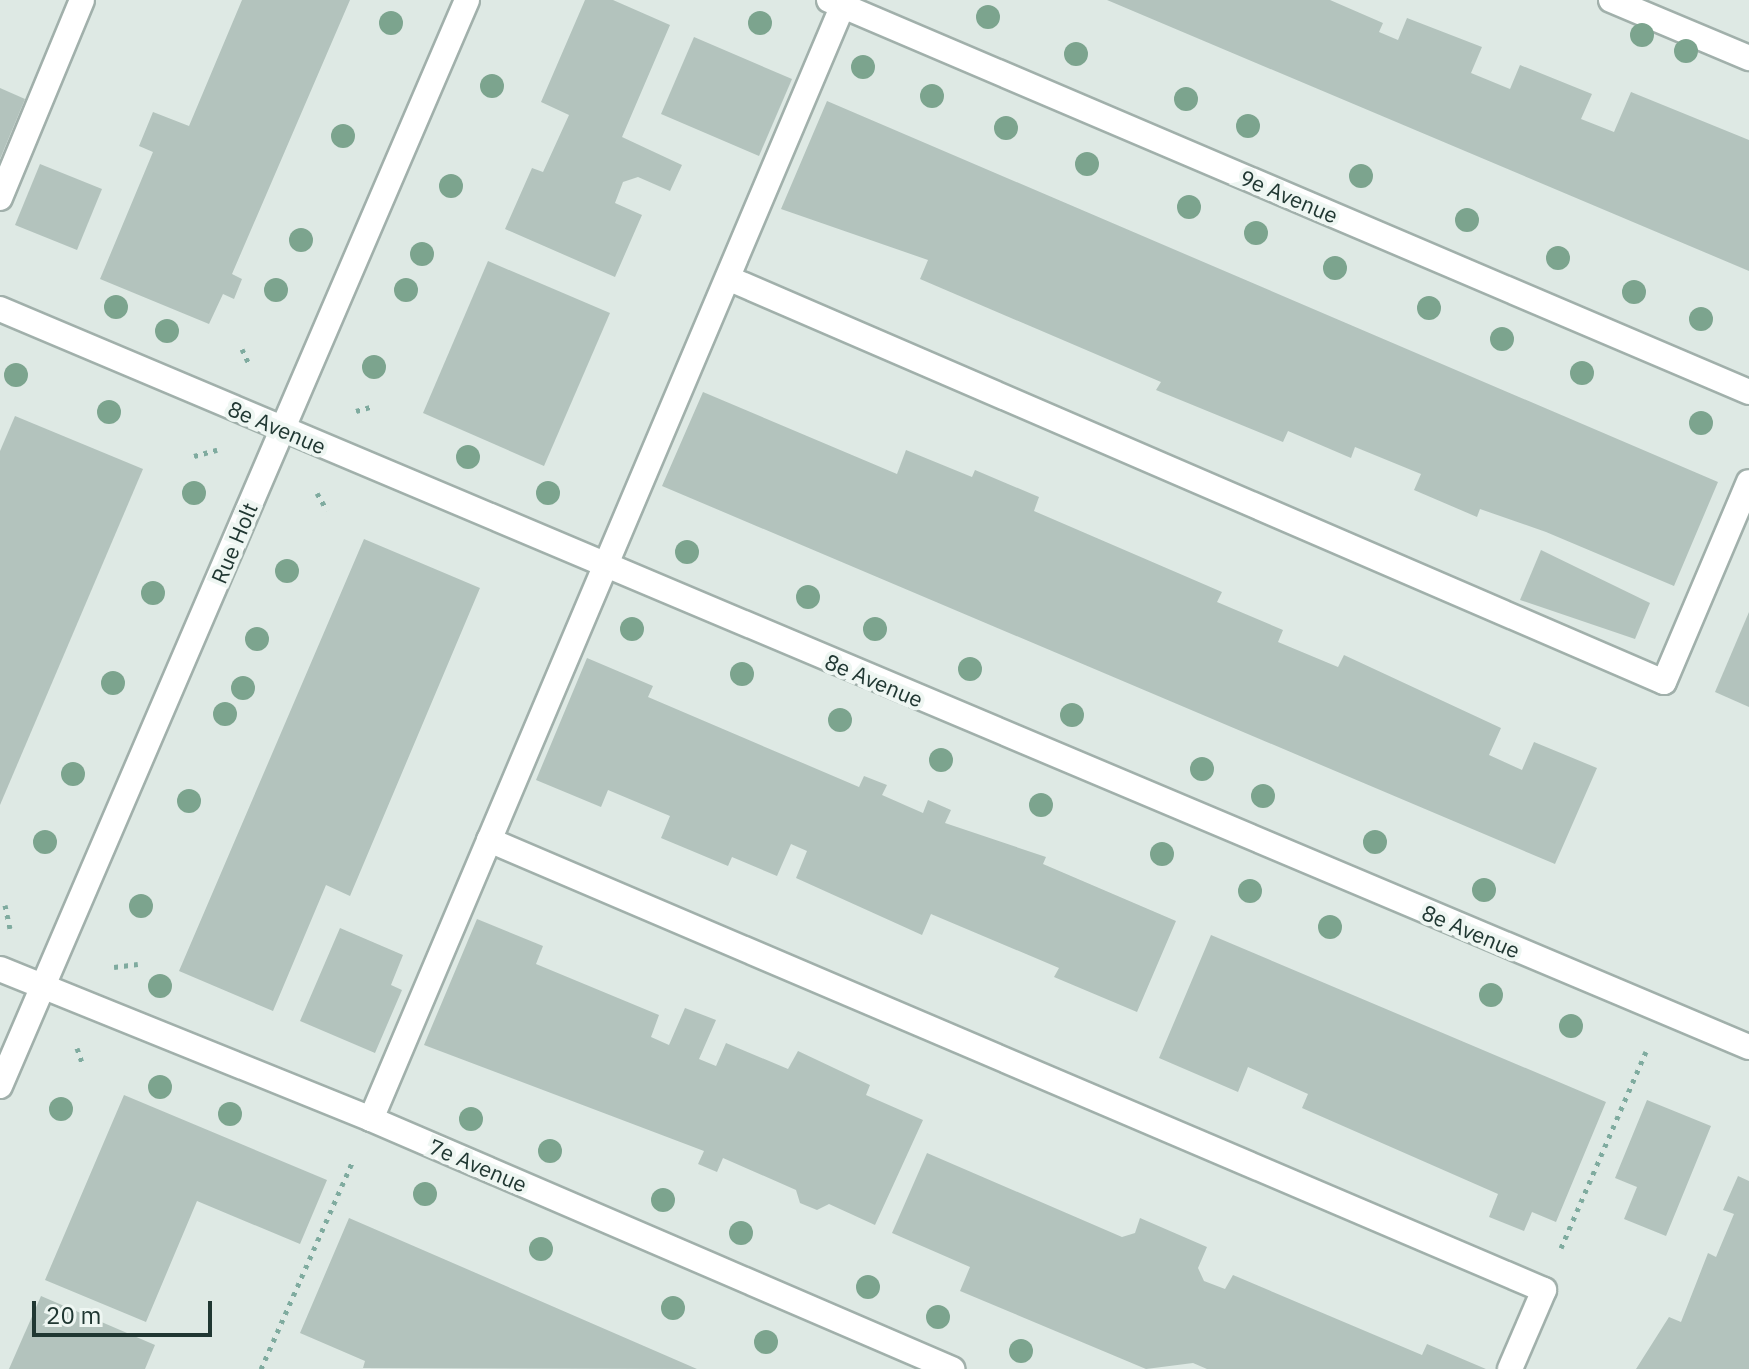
<!DOCTYPE html>
<style>
body{margin:0}
#map{position:relative;width:1749px;height:1369px;overflow:hidden;background:#dee9e4;font-family:"IBM Plex Sans",sans-serif}
div>[style]{position:absolute}
.building>*{inset:0;background:#b3c3bd}
.path>*{height:5px;margin-top:-2.5px;transform-origin:0;background:repeating-linear-gradient(90deg,#7fab9f 0 4px,transparent 0 10px)}
.roads{filter:drop-shadow(2px 0 #a1b0ab) drop-shadow(-2px 0 #a1b0ab) drop-shadow(0 2px #a1b0ab) drop-shadow(0 -2px #a1b0ab)}
.minor>*{height:24px;margin:-12px;padding:0 12px;transform-origin:12px;border-radius:12px;background:#fff}
.trees>*{width:24px;height:24px;margin:-12px;border-radius:50%;background:#7ca48e}
span{translate:-50% -50%;white-space:nowrap;text-align:center;line-height:1.15;-webkit-text-stroke:8px #eef6f2;paint-order:stroke}
.street-label{font-size:22px;color:#203732}
.scale{position:absolute;left:32px;top:1301px;width:180px;height:36px;box-sizing:border-box;border:4px solid #203732;border-top:0;padding-left:10px;font-size:24px;line-height:28px;white-space:nowrap;color:#203732;-webkit-text-stroke:6px #eef6f2;paint-order:stroke}
</style>
<div id="map">
<div class="building">
<div style="clip-path:polygon(242px 0,350px 0,232px 274px,242px 279px,234px 299px,223px 294px,209px 324px,100px 279px,153px 152px,139px 146px,153px 112px,189px 126px)"></div>
<div style="clip-path:polygon(585px 0,613px 0,670px 25px,622px 137px,682px 165px,670px 191px,638px 177px,623px 182px,615px 203px,642px 215px,615px 277px,505px 229px,532px 168px,543px 172px,569px 115px,541px 102px)"></div>
<div style="clip-path:polygon(1107px 0,1330px 0,1383px 23px,1379px 32px,1398px 40px,1407px 18px,1482px 47px,1471px 73px,1510px 89px,1520px 65px,1592px 94px,1581px 119px,1614px 132px,1631px 92px,1749px 140px,1749px 271px)"></div>
<div style="clip-path:polygon(694px 37px,792px 79px,759px 156px,661px 114px)"></div>
<div style="clip-path:polygon(0 88px,25px 99px,0 159px)"></div>
<div style="clip-path:polygon(827px 101px,1718px 482px,1674px 586px,1546px 532px,1480px 509px,1477px 517px,1414px 490px,1421px 474px,1355px 447px,1351px 458px,1288px 431px,1283px 442px,1156px 390px,1161px 382px,920px 279px,928px 260px,781px 209px)"></div>
<div style="clip-path:polygon(40px 164px,102px 189px,77px 250px,15px 225px)"></div>
<div style="clip-path:polygon(488px 261px,610px 313px,544px 466px,423px 413px)"></div>
<div style="clip-path:polygon(703px 392px,897px 474px,906px 450px,972px 477px,975px 470px,1039px 497px,1034px 511px,1222px 592px,1217px 602px,1283px 630px,1278px 642px,1338px 667px,1344px 655px,1501px 728px,1489px 755px,1522px 770px,1534px 742px,1597px 768px,1555px 864px,662px 486px)"></div>
<div style="clip-path:polygon(15px 416px,143px 469px,0 805px,0 451px)"></div>
<div style="clip-path:polygon(364px 539px,480px 588px,350px 896px,326px 885px,273px 1011px,179px 971px)"></div>
<div style="clip-path:polygon(1541px 550px,1650px 603px,1635px 639px,1520px 600px)"></div>
<div style="clip-path:polygon(1749px 612px,1749px 707px,1715px 692px)"></div>
<div style="clip-path:polygon(587px 658px,653px 686px,648px 697px,859px 787px,864px 776px,887px 785px,882px 795px,923px 813px,928px 800px,951px 810px,945px 823px,1046px 857px,1043px 864px,1176px 921px,1137px 1012px,1054px 977px,1059px 968px,931px 914px,922px 935px,796px 878px,807px 851px,791px 844px,777px 876px,732px 857px,728px 866px,661px 838px,670px 816px,608px 790px,601px 807px,536px 780px)"></div>
<div style="clip-path:polygon(477px 919px,543px 946px,536px 964px,659px 1015px,651px 1037px,669px 1045px,685px 1008px,716px 1020px,699px 1059px,716px 1066px,726px 1043px,788px 1069px,798px 1051px,870px 1085px,866px 1095px,923px 1120px,875px 1225px,829px 1204px,817px 1210px,800px 1203px,796px 1190px,723px 1158px,717px 1172px,698px 1164px,704px 1151px,424px 1045px)"></div>
<div style="clip-path:polygon(340px 928px,403px 955px,391px 985px,402px 990px,375px 1053px,300px 1021px)"></div>
<div style="clip-path:polygon(1211px 935px,1606px 1102px,1556px 1222px,1532px 1212px,1524px 1231px,1489px 1217px,1498px 1194px,1302px 1108px,1308px 1094px,1248px 1067px,1238px 1092px,1159px 1058px)"></div>
<div style="clip-path:polygon(124px 1095px,327px 1180px,300px 1244px,197px 1201px,146px 1322px,45px 1280px)"></div>
<div style="clip-path:polygon(1647px 1100px,1711px 1126px,1666px 1236px,1624px 1219px,1637px 1187px,1615px 1178px)"></div>
<div style="clip-path:polygon(927px 1153px,1122px 1237px,1135px 1233px,1140px 1218px,1207px 1247px,1198px 1268px,1204px 1281px,1225px 1289px,1233px 1275px,1422px 1355px,1427px 1344px,1486px 1369px,1207px 1369px,1193px 1363px,1146px 1369px,960px 1291px,970px 1267px,892px 1233px)"></div>
<div style="clip-path:polygon(1738px 1176px,1749px 1181px,1749px 1369px,1636px 1369px,1669px 1317px,1681px 1322px,1708px 1253px,1716px 1257px,1734px 1214px,1723px 1210px)"></div>
<div style="clip-path:polygon(349px 1218px,476px 1273px,697px 1369px,363px 1368px,365px 1361px,300px 1333px)"></div>
<div style="clip-path:polygon(41px 1296px,155px 1345px,145px 1369px,9px 1369px)"></div>
</div>
<div class="path">
<div style="left:242px;top:349px;width:19px;rotate:65deg"></div>
<div style="left:356px;top:411px;width:18px;rotate:-16deg"></div>
<div style="left:194px;top:456px;width:24px;rotate:-15deg"></div>
<div style="left:317px;top:493px;width:20px;rotate:60deg"></div>
<div style="left:5px;top:905px;width:24px;rotate:78deg"></div>
<div style="left:114px;top:967px;width:24px;rotate:-7deg"></div>
<div style="left:77px;top:1048px;width:18px;rotate:71deg"></div>
<div style="left:1561px;top:1248px;width:214px;rotate:-66.6deg"></div>
<div style="left:261px;top:1369px;width:228px;rotate:-66.2deg"></div>
</div>
<div class="roads">
<div class="minor">
<div style="left:829px;top:0;width:1000px;rotate:23.08deg"></div>
<div style="left:1611px;top:0;width:150px;rotate:22.8deg"></div>
<div style="left:0;top:198px;width:214px;rotate:-67.5deg"></div>
<div style="left:730px;top:279px;width:1017px;rotate:23.34deg"></div>
<div style="left:1664px;top:682px;width:217px;rotate:-67deg"></div>
<div style="left:0;top:309px;width:1898px;rotate:22.88deg"></div>
<div style="left:489px;top:840px;width:1147px;rotate:23.1deg"></div>
<div style="left:1544px;top:1290px;width:86px;rotate:113.3deg"></div>
<div style="left:0;top:969px;width:400px;rotate:22deg"></div>
<div style="left:371px;top:1119px;width:633px;rotate:23.28deg"></div>
<div style="left:0;top:1086px;width:1182px;rotate:-66.73deg"></div>
<div style="left:371px;top:1119px;width:1215px;rotate:-67.04deg"></div>
</div>
</div>
<div class="trees">
<div style="left:988px;top:17px"></div>
<div style="left:391px;top:23px"></div>
<div style="left:760px;top:23px"></div>
<div style="left:1642px;top:35px"></div>
<div style="left:1686px;top:51px"></div>
<div style="left:1076px;top:54px"></div>
<div style="left:863px;top:67px"></div>
<div style="left:492px;top:86px"></div>
<div style="left:932px;top:96px"></div>
<div style="left:1186px;top:99px"></div>
<div style="left:1248px;top:126px"></div>
<div style="left:1006px;top:128px"></div>
<div style="left:343px;top:136px"></div>
<div style="left:1087px;top:164px"></div>
<div style="left:1361px;top:176px"></div>
<div style="left:451px;top:186px"></div>
<div style="left:1189px;top:207px"></div>
<div style="left:1467px;top:220px"></div>
<div style="left:1256px;top:233px"></div>
<div style="left:301px;top:240px"></div>
<div style="left:422px;top:254px"></div>
<div style="left:1558px;top:258px"></div>
<div style="left:1335px;top:268px"></div>
<div style="left:276px;top:290px"></div>
<div style="left:406px;top:290px"></div>
<div style="left:1634px;top:292px"></div>
<div style="left:116px;top:307px"></div>
<div style="left:1429px;top:308px"></div>
<div style="left:1701px;top:319px"></div>
<div style="left:167px;top:331px"></div>
<div style="left:1502px;top:339px"></div>
<div style="left:374px;top:367px"></div>
<div style="left:1582px;top:373px"></div>
<div style="left:16px;top:375px"></div>
<div style="left:109px;top:412px"></div>
<div style="left:1701px;top:423px"></div>
<div style="left:468px;top:457px"></div>
<div style="left:194px;top:493px"></div>
<div style="left:548px;top:493px"></div>
<div style="left:687px;top:552px"></div>
<div style="left:287px;top:571px"></div>
<div style="left:153px;top:593px"></div>
<div style="left:808px;top:597px"></div>
<div style="left:632px;top:629px"></div>
<div style="left:875px;top:629px"></div>
<div style="left:257px;top:639px"></div>
<div style="left:970px;top:669px"></div>
<div style="left:742px;top:674px"></div>
<div style="left:113px;top:683px"></div>
<div style="left:243px;top:688px"></div>
<div style="left:225px;top:714px"></div>
<div style="left:1072px;top:715px"></div>
<div style="left:840px;top:720px"></div>
<div style="left:941px;top:760px"></div>
<div style="left:1202px;top:769px"></div>
<div style="left:73px;top:774px"></div>
<div style="left:1263px;top:796px"></div>
<div style="left:189px;top:801px"></div>
<div style="left:1041px;top:805px"></div>
<div style="left:45px;top:842px"></div>
<div style="left:1375px;top:842px"></div>
<div style="left:1162px;top:854px"></div>
<div style="left:1484px;top:890px"></div>
<div style="left:1250px;top:891px"></div>
<div style="left:141px;top:906px"></div>
<div style="left:1330px;top:927px"></div>
<div style="left:160px;top:986px"></div>
<div style="left:1491px;top:995px"></div>
<div style="left:1571px;top:1026px"></div>
<div style="left:160px;top:1087px"></div>
<div style="left:61px;top:1109px"></div>
<div style="left:230px;top:1114px"></div>
<div style="left:471px;top:1119px"></div>
<div style="left:550px;top:1151px"></div>
<div style="left:425px;top:1194px"></div>
<div style="left:663px;top:1200px"></div>
<div style="left:741px;top:1233px"></div>
<div style="left:541px;top:1249px"></div>
<div style="left:868px;top:1287px"></div>
<div style="left:673px;top:1308px"></div>
<div style="left:938px;top:1317px"></div>
<div style="left:766px;top:1342px"></div>
<div style="left:1021px;top:1351px"></div>
</div>
<div class="street-label">
<span style="left:1289px;top:196px;rotate:23deg">9e Avenue</span>
<span style="left:277px;top:427px;rotate:23deg">8e Avenue</span>
<span style="left:234px;top:543px;rotate:-67deg">Rue Holt</span>
<span style="left:874px;top:680px;rotate:23deg">8e Avenue</span>
<span style="left:1471px;top:931px;rotate:23deg">8e Avenue</span>
<span style="left:478px;top:1165px;rotate:23deg">7e Avenue</span>
</div>
<div class="scale">20 m</div>
</div>
